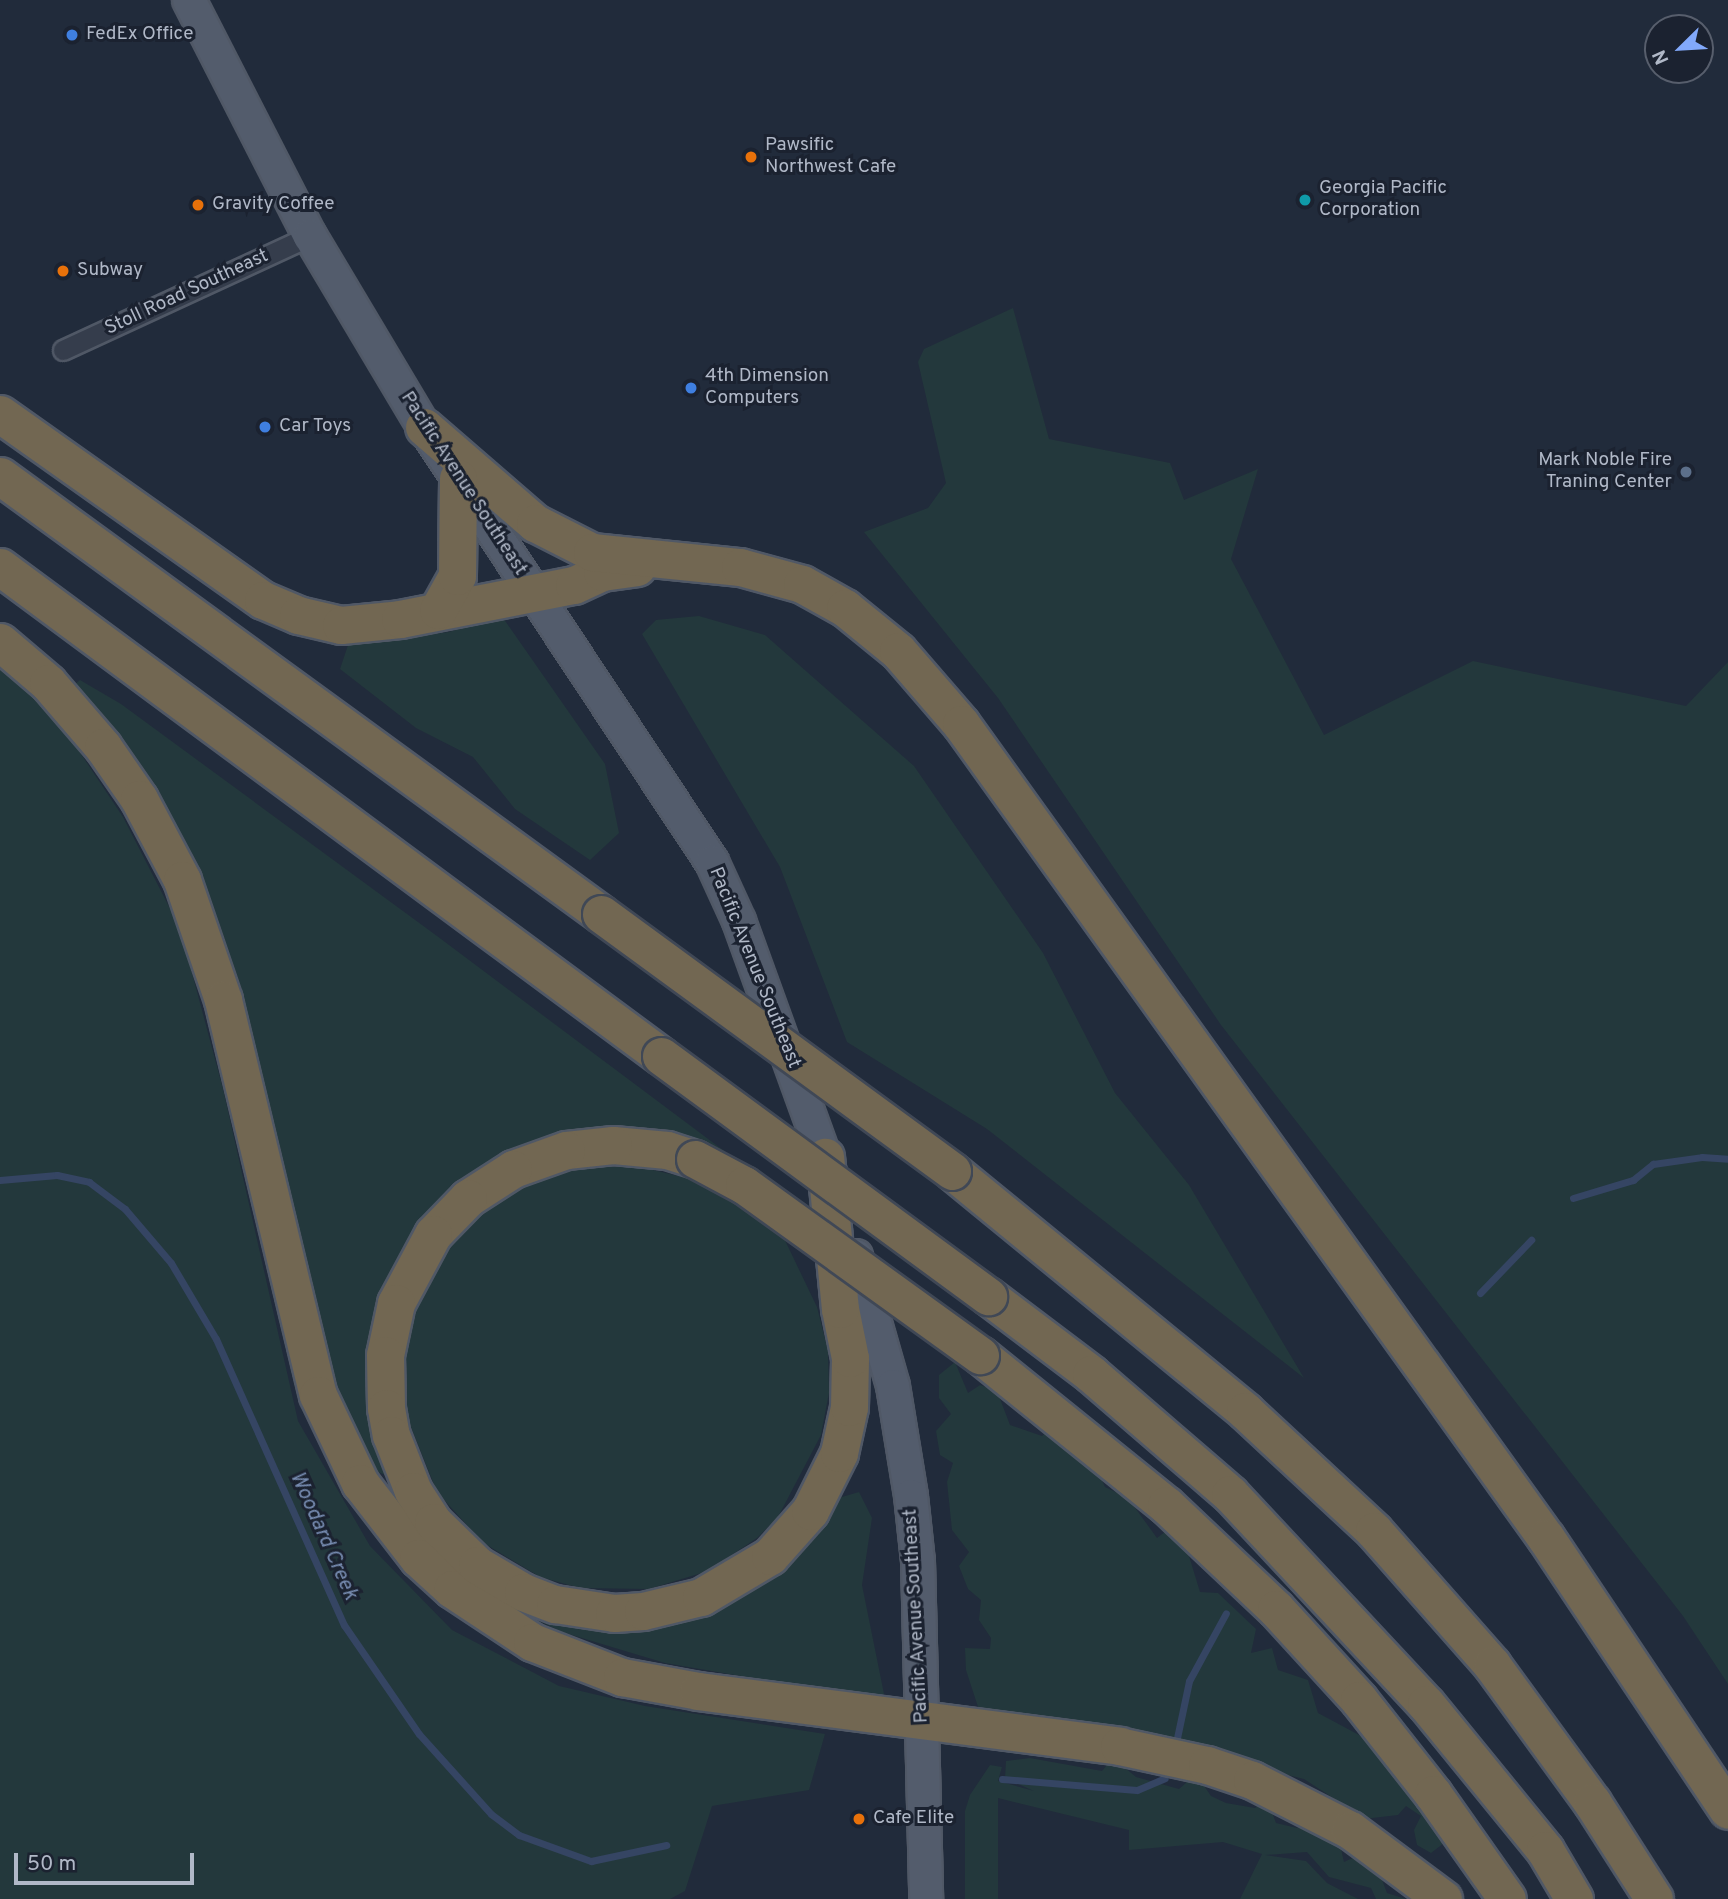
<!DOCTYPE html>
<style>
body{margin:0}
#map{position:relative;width:1728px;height:1899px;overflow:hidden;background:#212b3b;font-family:Overpass,sans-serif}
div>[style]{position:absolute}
.green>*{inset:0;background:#23383c}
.stream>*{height:7px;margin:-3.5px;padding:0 3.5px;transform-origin:3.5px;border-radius:3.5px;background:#354563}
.roads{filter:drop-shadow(2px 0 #505866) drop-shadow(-2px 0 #505866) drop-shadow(0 2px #505866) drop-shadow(0 -2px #505866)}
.street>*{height:19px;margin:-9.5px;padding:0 9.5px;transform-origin:9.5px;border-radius:9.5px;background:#353d4c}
.primary>*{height:32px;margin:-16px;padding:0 16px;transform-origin:16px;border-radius:16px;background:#535c6c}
.highway>*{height:37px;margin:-18.5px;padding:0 18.5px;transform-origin:18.5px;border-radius:18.5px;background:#726752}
.bridges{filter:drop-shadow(2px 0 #404856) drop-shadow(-2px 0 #404856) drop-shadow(0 2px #404856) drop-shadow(0 -2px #404856)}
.highway-bridge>*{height:37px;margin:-18.5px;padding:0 18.5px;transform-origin:18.5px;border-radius:18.5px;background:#726752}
.dots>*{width:19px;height:19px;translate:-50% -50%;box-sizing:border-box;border:4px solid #1b2230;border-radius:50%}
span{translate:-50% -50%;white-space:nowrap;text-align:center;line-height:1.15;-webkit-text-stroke:6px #1b2230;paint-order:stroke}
.poi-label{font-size:19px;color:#b0b8c7}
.left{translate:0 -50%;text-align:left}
.right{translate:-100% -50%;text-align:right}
.street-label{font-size:19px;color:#b0b8c7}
.water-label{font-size:21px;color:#778cb1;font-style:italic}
.north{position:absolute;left:1644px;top:14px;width:70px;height:70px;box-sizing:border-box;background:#1b2230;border:2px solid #575e6c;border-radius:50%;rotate:246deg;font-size:19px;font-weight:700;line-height:28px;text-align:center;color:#b0b8c7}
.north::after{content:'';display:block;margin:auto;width:24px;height:32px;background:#82a9fb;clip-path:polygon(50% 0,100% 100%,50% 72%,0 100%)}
.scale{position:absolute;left:14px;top:1853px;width:180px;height:32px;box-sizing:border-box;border:4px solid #b0b8c7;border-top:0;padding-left:9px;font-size:21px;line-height:24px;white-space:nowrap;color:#b0b8c7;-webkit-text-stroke:5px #1b2230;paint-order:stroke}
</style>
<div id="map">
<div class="green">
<div style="clip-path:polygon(1013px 308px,1049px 439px,1170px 463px,1184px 500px,1258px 469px,1231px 559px,1324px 735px,1473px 661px,1686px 706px,1728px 662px,1728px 1684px,1683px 1616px,1221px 1025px,998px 698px,864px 532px,928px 508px,946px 483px,918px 362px,924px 349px)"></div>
<div style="clip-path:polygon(501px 615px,605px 764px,619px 833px,590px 860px,515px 809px,473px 757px,416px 728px,340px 669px,348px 645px,449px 632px)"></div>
<div style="clip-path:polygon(699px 616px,765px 635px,914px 766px,1043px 953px,1115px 1093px,1189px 1185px,1304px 1378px,987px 1129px,847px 1042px,780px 867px,642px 634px,656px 620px)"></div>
<div style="clip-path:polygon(0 665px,33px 687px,61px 724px,123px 817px,180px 928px,223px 1089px,298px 1421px,370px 1546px,452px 1630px,559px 1686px,645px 1706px,825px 1734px,809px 1790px,712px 1806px,685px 1891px,670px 1899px,0 1899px)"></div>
<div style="clip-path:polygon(80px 680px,121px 704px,437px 936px,763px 1180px,602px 1131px,409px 1245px,386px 1475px,371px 1470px,341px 1416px,250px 1062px,74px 685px)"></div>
<div style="clip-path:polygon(581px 1166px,640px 1167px,700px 1181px,781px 1232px,817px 1307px,828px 1351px,829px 1393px,821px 1435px,778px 1517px,757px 1538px,708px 1571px,649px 1589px,580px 1588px,540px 1577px,482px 1542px,437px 1492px,406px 1415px,404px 1354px,415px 1304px,431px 1271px,455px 1237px,492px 1204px,529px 1184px)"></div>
<div style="clip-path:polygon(955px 1362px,968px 1393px,980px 1385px,997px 1391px,1010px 1425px,1042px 1436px,1050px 1429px,1094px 1463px,1105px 1487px,1128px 1498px,1157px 1538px,1170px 1528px,1182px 1533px,1200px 1592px,1218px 1593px,1256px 1629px,1251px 1653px,1272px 1648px,1278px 1670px,1308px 1680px,1318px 1713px,1374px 1743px,1388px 1769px,1435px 1824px,1444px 1843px,1431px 1853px,1417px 1845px,1414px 1830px,1421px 1816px,1406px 1806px,1398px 1815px,1355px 1820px,1356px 1813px,1304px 1779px,1217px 1757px,980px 1713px,966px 1670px,965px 1648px,990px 1649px,991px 1638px,979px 1620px,981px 1600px,968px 1589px,959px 1566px,969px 1552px,952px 1530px,947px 1482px,953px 1463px,940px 1455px,936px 1431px,951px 1414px,939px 1398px,939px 1375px)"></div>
<div style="clip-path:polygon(859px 1492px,872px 1518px,862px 1585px,884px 1694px,869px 1698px,665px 1663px,562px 1632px,524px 1614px,528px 1609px,616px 1628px,700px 1617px,778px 1573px,832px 1514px,835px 1499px)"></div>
<div style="clip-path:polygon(1030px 1758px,1102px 1771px,1113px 1758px,1136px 1777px,1179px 1789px,1196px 1774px,1211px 1796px,1226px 1803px,1255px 1808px,1268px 1801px,1276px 1823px,1297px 1828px,1309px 1818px,1338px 1836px,1344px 1862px,1361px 1854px,1378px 1869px,1387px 1893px,1406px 1899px,1376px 1899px,1371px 1888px,1329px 1877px,1307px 1852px,1265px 1855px,1306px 1861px,1327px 1883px,1358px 1899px,1240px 1899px,1262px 1854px,1223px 1842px,1129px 1850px,1129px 1830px,998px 1798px,998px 1899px,965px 1899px,965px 1811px,970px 1795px,990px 1765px,1002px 1767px,998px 1781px,1034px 1791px,1005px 1778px,1006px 1761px)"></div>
</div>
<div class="stream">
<div style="left:0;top:1180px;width:57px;rotate:-5deg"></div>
<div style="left:57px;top:1175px;width:33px;rotate:12deg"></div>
<div style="left:89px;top:1182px;width:45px;rotate:36.9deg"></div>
<div style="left:125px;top:1209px;width:71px;rotate:49.6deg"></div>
<div style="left:171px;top:1263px;width:88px;rotate:59.4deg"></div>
<div style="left:216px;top:1339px;width:313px;rotate:65.9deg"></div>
<div style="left:344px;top:1625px;width:132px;rotate:55.5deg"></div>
<div style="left:419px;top:1734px;width:108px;rotate:48deg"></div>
<div style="left:491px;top:1814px;width:35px;rotate:37deg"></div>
<div style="left:519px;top:1835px;width:77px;rotate:19.9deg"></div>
<div style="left:591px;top:1861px;width:77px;rotate:-12deg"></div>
<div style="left:1573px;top:1198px;width:63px;rotate:-16.7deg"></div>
<div style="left:1633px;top:1180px;width:26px;rotate:-39deg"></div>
<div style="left:1653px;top:1164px;width:49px;rotate:-8.1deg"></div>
<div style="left:1702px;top:1157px;width:26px;rotate:4deg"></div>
<div style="left:1480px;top:1293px;width:74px;rotate:-46.1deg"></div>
<div style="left:1177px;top:1738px;width:58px;rotate:-78.1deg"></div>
<div style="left:1189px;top:1681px;width:77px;rotate:-61.4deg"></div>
<div style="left:1002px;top:1779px;width:135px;rotate:4.7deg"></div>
<div style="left:1137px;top:1790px;width:30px;rotate:-23deg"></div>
</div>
<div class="roads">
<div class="street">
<div style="left:63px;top:350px;width:272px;rotate:-24.8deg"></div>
</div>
<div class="primary">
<div style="left:189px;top:0;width:265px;rotate:62.9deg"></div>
<div style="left:310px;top:236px;width:222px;rotate:59.2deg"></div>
<div style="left:424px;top:427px;width:522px;rotate:56.49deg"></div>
<div style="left:712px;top:862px;width:65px;rotate:65.4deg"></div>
<div style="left:739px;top:921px;width:276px;rotate:70.1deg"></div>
<div style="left:856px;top:1256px;width:135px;rotate:74.1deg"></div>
<div style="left:893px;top:1386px;width:111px;rotate:80.7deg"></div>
<div style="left:911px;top:1496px;width:65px;rotate:83.9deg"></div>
<div style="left:918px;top:1561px;width:338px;rotate:88.6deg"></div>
</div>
<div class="highway">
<div style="left:0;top:414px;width:322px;rotate:35.3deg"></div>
<div style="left:263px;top:600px;width:38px;rotate:23deg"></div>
<div style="left:298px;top:615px;width:44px;rotate:13.1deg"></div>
<div style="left:341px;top:625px;width:59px;rotate:-5.8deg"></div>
<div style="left:400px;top:619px;width:177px;rotate:-11.1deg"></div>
<div style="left:574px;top:585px;width:31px;rotate:-25deg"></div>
<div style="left:602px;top:572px;width:35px;rotate:-8deg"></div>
<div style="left:424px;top:427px;width:147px;rotate:40.9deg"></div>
<div style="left:535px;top:523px;width:64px;rotate:27deg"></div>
<div style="left:592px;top:552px;width:149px;rotate:5.8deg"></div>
<div style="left:740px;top:567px;width:64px;rotate:15.3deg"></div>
<div style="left:802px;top:584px;width:49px;rotate:29.2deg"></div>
<div style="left:845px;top:608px;width:68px;rotate:39.1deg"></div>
<div style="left:898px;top:651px;width:96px;rotate:49.2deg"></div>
<div style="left:961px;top:724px;width:1002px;rotate:54.3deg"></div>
<div style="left:1546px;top:1538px;width:327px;rotate:56.2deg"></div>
<div style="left:0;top:476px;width:744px;rotate:36.08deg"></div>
<div style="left:0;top:567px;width:822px;rotate:36.49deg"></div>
<div style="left:438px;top:610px;width:39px;rotate:-61deg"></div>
<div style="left:457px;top:576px;width:98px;rotate:-89.4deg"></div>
<div style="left:0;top:642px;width:63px;rotate:40.5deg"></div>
<div style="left:48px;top:683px;width:84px;rotate:49.3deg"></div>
<div style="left:103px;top:747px;width:63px;rotate:55.3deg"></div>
<div style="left:139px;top:799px;width:92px;rotate:62deg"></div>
<div style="left:182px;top:880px;width:127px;rotate:71.1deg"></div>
<div style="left:223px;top:1000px;width:406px;rotate:76.5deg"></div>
<div style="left:318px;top:1395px;width:98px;rotate:64.5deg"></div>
<div style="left:360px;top:1483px;width:95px;rotate:52.3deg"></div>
<div style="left:418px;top:1558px;width:46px;rotate:42.4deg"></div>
<div style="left:452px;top:1589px;width:96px;rotate:33.5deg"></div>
<div style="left:532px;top:1642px;width:97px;rotate:21.3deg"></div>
<div style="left:622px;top:1677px;width:77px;rotate:10.4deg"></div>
<div style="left:698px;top:1691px;width:425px;rotate:7.4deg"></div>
<div style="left:1119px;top:1746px;width:90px;rotate:12.2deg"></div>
<div style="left:1207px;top:1765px;width:47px;rotate:18.4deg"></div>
<div style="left:1252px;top:1780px;width:110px;rotate:27deg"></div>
<div style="left:1350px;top:1830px;width:116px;rotate:36.6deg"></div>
<div style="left:695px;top:1159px;width:29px;rotate:-162deg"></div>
<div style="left:667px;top:1150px;width:54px;rotate:-174.7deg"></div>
<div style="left:613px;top:1145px;width:47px;rotate:173.9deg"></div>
<div style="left:566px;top:1150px;width:56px;rotate:160.3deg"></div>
<div style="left:513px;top:1169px;width:54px;rotate:147.2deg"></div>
<div style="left:468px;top:1198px;width:50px;rotate:134.2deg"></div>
<div style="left:433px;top:1234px;width:78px;rotate:118.2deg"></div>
<div style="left:396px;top:1303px;width:53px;rotate:101.9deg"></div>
<div style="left:385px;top:1355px;width:53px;rotate:88.9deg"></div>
<div style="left:386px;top:1408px;width:27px;rotate:80deg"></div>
<div style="left:391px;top:1435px;width:60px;rotate:68.6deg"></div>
<div style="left:413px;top:1491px;width:37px;rotate:57deg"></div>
<div style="left:433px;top:1522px;width:62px;rotate:44.3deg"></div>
<div style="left:477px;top:1565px;width:53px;rotate:30.4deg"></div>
<div style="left:523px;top:1592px;width:34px;rotate:21deg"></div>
<div style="left:555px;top:1604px;width:60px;rotate:8.7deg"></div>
<div style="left:614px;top:1613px;width:29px;rotate:-4deg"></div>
<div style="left:643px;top:1611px;width:60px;rotate:-13.6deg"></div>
<div style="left:701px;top:1597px;width:80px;rotate:-30.7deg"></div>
<div style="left:770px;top:1556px;width:60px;rotate:-48.4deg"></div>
<div style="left:810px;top:1511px;width:65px;rotate:-63.4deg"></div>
<div style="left:839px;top:1453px;width:47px;rotate:-77.7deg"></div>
<div style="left:849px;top:1407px;width:49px;rotate:-88.8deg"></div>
<div style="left:850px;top:1358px;width:50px;rotate:-101.5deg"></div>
<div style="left:840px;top:1309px;width:153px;rotate:-95.6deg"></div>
<div style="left:952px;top:1171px;width:379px;rotate:39.3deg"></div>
<div style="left:1245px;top:1411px;width:176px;rotate:42.9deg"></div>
<div style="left:1374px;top:1531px;width:179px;rotate:48.6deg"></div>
<div style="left:1492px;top:1665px;width:170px;rotate:53.9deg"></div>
<div style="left:1592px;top:1802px;width:115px;rotate:57.4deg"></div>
<div style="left:988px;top:1296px;width:129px;rotate:37.1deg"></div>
<div style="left:1091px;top:1374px;width:184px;rotate:40.8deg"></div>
<div style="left:1230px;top:1494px;width:287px;rotate:47deg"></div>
<div style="left:1426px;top:1704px;width:188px;rotate:50.8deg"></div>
<div style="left:1545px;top:1850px;width:57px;rotate:59.4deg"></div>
<div style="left:980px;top:1355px;width:239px;rotate:38.9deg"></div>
<div style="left:1166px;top:1505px;width:151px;rotate:43.4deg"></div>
<div style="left:1276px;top:1609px;width:123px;rotate:47.6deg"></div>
<div style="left:1359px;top:1700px;width:120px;rotate:51.8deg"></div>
<div style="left:1433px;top:1794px;width:128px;rotate:54.8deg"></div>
</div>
</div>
<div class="bridges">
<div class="highway-bridge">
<div style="left:601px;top:914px;width:435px;rotate:36.2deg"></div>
<div style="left:661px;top:1056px;width:406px;rotate:36.3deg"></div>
<div style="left:695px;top:1159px;width:55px;rotate:28deg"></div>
<div style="left:744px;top:1185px;width:291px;rotate:35.8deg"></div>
</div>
</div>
<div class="dots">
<div style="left:72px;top:35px;background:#3f7fe0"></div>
<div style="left:751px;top:157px;background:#e8710a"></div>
<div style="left:1305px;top:200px;background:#0f9aa8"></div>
<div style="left:198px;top:205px;background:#e8710a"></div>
<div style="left:63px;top:271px;background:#e8710a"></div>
<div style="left:691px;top:388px;background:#3f7fe0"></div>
<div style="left:265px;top:427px;background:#3f7fe0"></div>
<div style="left:1686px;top:472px;background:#5c6f8a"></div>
<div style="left:859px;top:1819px;background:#e8710a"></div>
</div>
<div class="poi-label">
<span class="left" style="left:86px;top:35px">FedEx Office</span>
<span class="left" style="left:765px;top:157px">Pawsific<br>Northwest Cafe</span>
<span class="left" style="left:1319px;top:200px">Georgia Pacific<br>Corporation</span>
<span class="left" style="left:212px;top:205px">Gravity Coffee</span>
<span class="left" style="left:77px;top:271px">Subway</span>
<span class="left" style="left:705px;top:388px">4th Dimension<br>Computers</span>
<span class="left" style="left:279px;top:427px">Car Toys</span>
<span class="right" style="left:1672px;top:472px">Mark Noble Fire<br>Traning Center</span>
<span class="left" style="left:873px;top:1819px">Cafe Elite</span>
</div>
<div class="street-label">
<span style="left:187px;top:293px;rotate:-25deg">Stoll Road Southeast</span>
<span style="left:463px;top:484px;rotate:57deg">Pacific Avenue Southeast</span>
<span style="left:754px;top:968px;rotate:68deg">Pacific Avenue Southeast</span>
<span style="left:917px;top:1616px;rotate:-93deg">Pacific Avenue Southeast</span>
</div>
<div class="water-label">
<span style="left:323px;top:1536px;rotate:66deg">Woodard Creek</span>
</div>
<div class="north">N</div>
<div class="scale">50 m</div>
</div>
